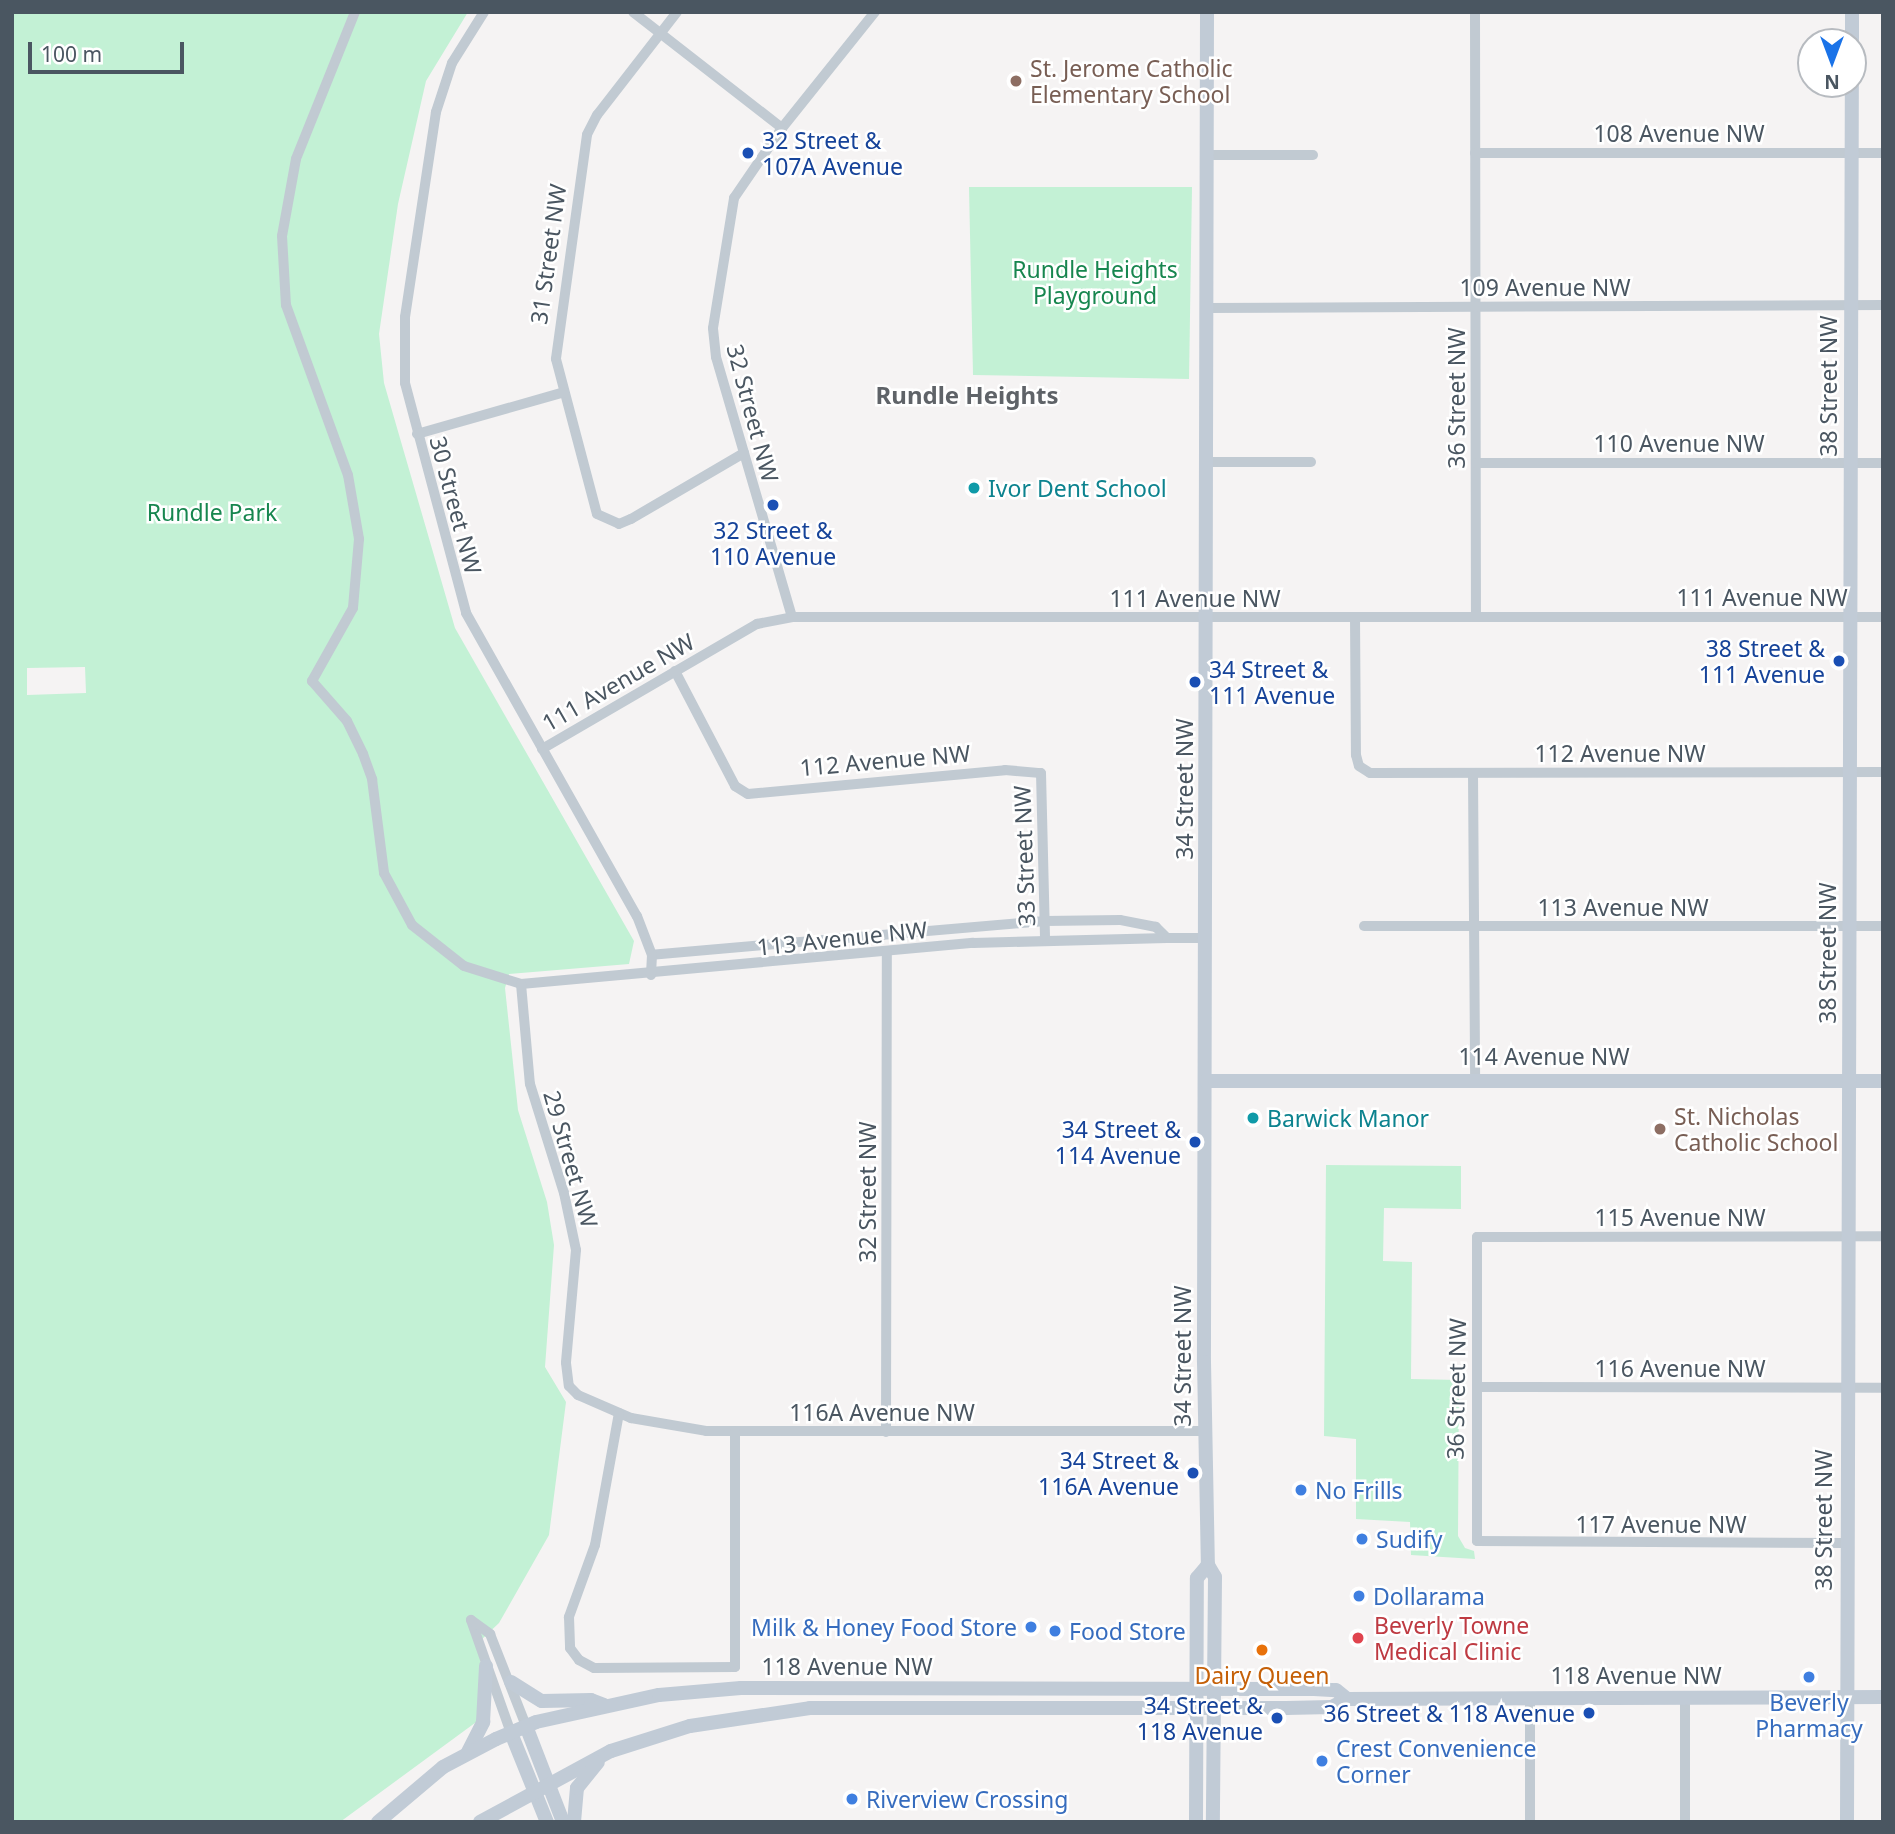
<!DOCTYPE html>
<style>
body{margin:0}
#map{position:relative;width:1895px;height:1834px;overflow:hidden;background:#f5f3f3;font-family:"Noto Sans",sans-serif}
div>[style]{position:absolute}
.green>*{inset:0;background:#c3f1d5}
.street>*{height:10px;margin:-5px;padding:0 5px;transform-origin:5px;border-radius:5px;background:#c1cad2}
.secondary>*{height:14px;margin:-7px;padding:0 7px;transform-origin:7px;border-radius:7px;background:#c1cbd6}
.dots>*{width:19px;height:19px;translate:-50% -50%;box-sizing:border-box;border:4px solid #fff;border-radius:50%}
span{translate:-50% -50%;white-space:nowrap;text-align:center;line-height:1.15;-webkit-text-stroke:5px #fff;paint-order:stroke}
.education-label{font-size:23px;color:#785e54}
.left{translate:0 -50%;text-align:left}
.street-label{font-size:23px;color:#4a5661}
.transit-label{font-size:23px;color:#164399}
.right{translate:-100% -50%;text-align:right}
.park-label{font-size:23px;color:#17864f}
.culture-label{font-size:23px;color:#0d838f}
.shop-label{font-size:23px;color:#366cbe}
.health-label{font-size:23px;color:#be3a42}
.food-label{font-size:23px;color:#c56008}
.neighbourhood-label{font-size:24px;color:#5f6368;font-weight:700}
.frame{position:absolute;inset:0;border:14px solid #4a5661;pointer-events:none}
.north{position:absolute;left:1797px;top:28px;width:70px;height:70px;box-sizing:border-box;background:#fff;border:2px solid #b7bbc0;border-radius:50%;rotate:180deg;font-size:19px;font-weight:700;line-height:28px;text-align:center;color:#4a5661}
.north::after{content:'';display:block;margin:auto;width:24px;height:32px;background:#1a73e8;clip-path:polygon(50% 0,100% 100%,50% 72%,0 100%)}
.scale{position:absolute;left:28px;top:42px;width:156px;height:32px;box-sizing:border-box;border:4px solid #4a5661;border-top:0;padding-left:9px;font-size:21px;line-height:24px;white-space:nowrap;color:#4a5661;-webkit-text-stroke:5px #fff;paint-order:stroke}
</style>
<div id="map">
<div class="green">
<div style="clip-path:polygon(evenodd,12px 12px,468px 12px,426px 81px,398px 204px,379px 334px,384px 383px,455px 628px,634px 941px,629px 964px,509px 974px,505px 988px,518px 1110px,547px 1202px,554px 1245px,545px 1367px,566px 1402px,549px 1535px,499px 1623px,481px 1640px,479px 1720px,340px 1822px,12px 1822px,12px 12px,85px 667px,86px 693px,27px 695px,27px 668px,85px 667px)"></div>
<div style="clip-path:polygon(969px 187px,1192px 187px,1189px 379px,973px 375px)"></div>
<div style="clip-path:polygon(1326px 1165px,1461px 1166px,1461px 1209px,1384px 1208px,1383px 1261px,1412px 1262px,1411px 1379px,1459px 1380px,1458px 1536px,1465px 1548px,1474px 1551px,1475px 1559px,1411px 1555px,1410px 1522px,1356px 1519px,1356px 1439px,1324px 1436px)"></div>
</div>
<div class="street">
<div style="left:355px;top:12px;width:158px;rotate:111.9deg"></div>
<div style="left:296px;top:159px;width:78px;rotate:100.3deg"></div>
<div style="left:282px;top:236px;width:69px;rotate:86.7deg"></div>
<div style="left:286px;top:305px;width:181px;rotate:70deg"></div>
<div style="left:348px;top:475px;width:65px;rotate:80.2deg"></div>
<div style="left:359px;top:539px;width:69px;rotate:95deg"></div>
<div style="left:353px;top:608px;width:84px;rotate:119.3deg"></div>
<div style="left:312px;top:681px;width:53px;rotate:48.8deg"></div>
<div style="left:347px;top:721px;width:37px;rotate:64deg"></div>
<div style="left:363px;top:754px;width:27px;rotate:70deg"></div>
<div style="left:372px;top:779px;width:95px;rotate:82.7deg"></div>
<div style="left:384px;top:873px;width:59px;rotate:61.7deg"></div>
<div style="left:412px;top:925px;width:66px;rotate:38.3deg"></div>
<div style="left:464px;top:966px;width:60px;rotate:17.5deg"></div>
<div style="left:521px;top:984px;width:454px;rotate:-5.2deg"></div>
<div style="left:973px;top:943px;width:194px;rotate:-1.5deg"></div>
<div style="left:1167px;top:938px;width:16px;rotate:-135deg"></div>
<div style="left:1156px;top:927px;width:37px;rotate:-169deg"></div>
<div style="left:1120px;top:920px;width:75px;rotate:179.2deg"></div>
<div style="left:1045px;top:921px;width:394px;rotate:175.1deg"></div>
<div style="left:484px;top:12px;width:60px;rotate:122.1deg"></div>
<div style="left:452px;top:63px;width:52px;rotate:108.1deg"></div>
<div style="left:436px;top:112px;width:207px;rotate:98.6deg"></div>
<div style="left:405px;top:317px;width:66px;rotate:90deg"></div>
<div style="left:405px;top:383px;width:238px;rotate:75.1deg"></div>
<div style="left:466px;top:613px;width:348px;rotate:60.6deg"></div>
<div style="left:637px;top:916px;width:42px;rotate:69deg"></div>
<div style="left:652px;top:955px;width:20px;rotate:93deg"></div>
<div style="left:633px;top:12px;width:189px;rotate:37.9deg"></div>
<div style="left:677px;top:12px;width:130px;rotate:127.8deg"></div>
<div style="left:597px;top:115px;width:22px;rotate:117deg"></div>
<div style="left:587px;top:135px;width:226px;rotate:97.9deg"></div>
<div style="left:556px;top:359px;width:160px;rotate:75.2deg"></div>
<div style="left:597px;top:514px;width:24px;rotate:24deg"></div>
<div style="left:619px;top:524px;width:13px;rotate:-23deg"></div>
<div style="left:631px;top:519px;width:131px;rotate:-30.3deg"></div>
<div style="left:1475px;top:12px;width:605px;rotate:89.91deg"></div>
<div style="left:1475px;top:153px;width:408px"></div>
<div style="left:1207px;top:155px;width:106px"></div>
<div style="left:1207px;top:308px;width:676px;rotate:-0.25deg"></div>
<div style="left:417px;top:434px;width:153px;rotate:-15.9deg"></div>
<div style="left:1207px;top:462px;width:104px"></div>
<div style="left:1476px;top:463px;width:407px"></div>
<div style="left:792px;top:617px;width:271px;rotate:-106.3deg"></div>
<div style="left:716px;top:357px;width:29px;rotate:-96deg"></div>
<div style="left:713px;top:328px;width:132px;rotate:-80.8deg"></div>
<div style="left:734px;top:198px;width:85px;rotate:-55.6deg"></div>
<div style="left:782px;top:128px;width:149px;rotate:-51.3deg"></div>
<div style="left:1355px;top:617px;width:138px;rotate:89.6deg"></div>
<div style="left:1356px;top:755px;width:11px;rotate:75deg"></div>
<div style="left:1359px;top:766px;width:13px;rotate:32deg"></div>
<div style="left:1370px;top:773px;width:513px;rotate:-0.11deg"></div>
<div style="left:675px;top:671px;width:130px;rotate:62.4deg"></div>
<div style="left:735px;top:786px;width:15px;rotate:32deg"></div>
<div style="left:748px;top:794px;width:258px;rotate:-5.3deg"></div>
<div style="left:1005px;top:770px;width:36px;rotate:5deg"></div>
<div style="left:1041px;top:773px;width:166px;rotate:88.6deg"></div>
<div style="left:542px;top:749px;width:249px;rotate:-30.2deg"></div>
<div style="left:757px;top:624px;width:36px;rotate:-11deg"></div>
<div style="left:792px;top:617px;width:1091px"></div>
<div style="left:1473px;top:774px;width:305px;rotate:89.6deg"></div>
<div style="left:1364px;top:926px;width:519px"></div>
<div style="left:1167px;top:938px;width:39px"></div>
<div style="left:521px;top:984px;width:100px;rotate:84.9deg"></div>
<div style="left:530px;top:1084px;width:114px;rotate:72.7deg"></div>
<div style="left:564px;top:1193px;width:58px;rotate:78.1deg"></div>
<div style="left:576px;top:1250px;width:113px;rotate:95.1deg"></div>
<div style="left:566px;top:1363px;width:23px;rotate:83deg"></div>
<div style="left:569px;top:1386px;width:13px;rotate:45deg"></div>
<div style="left:578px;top:1395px;width:58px;rotate:23.5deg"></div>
<div style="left:631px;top:1418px;width:76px;rotate:9.8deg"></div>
<div style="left:706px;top:1431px;width:499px"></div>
<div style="left:1478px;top:1387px;width:405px;rotate:0.1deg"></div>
<div style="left:619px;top:1413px;width:134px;rotate:100.3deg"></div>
<div style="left:595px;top:1545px;width:77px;rotate:109.9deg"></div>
<div style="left:569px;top:1617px;width:31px;rotate:88deg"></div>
<div style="left:570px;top:1648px;width:15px;rotate:53deg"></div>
<div style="left:579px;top:1660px;width:17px;rotate:28deg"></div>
<div style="left:594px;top:1668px;width:141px;rotate:-0.4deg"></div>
<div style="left:735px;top:1667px;width:236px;rotate:-90deg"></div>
<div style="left:886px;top:1432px;width:479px;rotate:-89.9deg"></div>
<div style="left:1845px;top:1543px;width:368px;rotate:-179.7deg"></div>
<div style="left:1477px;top:1541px;width:304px;rotate:-90deg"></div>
<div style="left:1477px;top:1237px;width:406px;rotate:-0.1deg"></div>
<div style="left:511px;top:1733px;width:120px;rotate:-109.5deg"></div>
<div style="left:471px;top:1620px;width:24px;rotate:36deg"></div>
<div style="left:490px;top:1634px;width:99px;rotate:68.6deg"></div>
<div style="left:1530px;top:1822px;width:124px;rotate:-90deg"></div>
<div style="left:1685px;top:1822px;width:124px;rotate:-90deg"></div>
</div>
<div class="secondary">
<div style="left:1207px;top:12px;width:1350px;rotate:90.13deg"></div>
<div style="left:1204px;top:1362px;width:203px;rotate:88.9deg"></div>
<div style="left:1208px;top:1565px;width:14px;rotate:60deg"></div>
<div style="left:1215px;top:1577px;width:245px;rotate:90.5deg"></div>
<div style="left:1852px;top:42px;width:30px;rotate:-90deg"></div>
<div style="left:1206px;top:1081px;width:677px"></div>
<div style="left:511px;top:1682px;width:36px;rotate:32deg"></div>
<div style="left:542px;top:1701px;width:49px;rotate:-1.2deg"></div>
<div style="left:591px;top:1700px;width:14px;rotate:21deg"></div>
<div style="left:526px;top:1726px;width:103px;rotate:68.9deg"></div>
<div style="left:511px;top:1733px;width:96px;rotate:68deg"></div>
<div style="left:468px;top:1752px;width:34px;rotate:-63deg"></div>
<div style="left:483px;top:1722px;width:56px;rotate:-86.9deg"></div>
<div style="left:378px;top:1822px;width:85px;rotate:-40.2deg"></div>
<div style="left:443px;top:1767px;width:60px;rotate:-27.8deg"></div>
<div style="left:496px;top:1739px;width:43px;rotate:-23deg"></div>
<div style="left:536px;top:1722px;width:126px;rotate:-12.4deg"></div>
<div style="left:659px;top:1695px;width:82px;rotate:-4.9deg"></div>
<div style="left:741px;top:1688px;width:573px;rotate:0.1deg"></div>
<div style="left:1314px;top:1689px;width:22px;rotate:3deg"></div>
<div style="left:1336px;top:1690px;width:14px;rotate:39deg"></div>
<div style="left:480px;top:1822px;width:149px;rotate:-28.5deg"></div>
<div style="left:611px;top:1751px;width:83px;rotate:-17.6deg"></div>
<div style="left:690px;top:1726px;width:121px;rotate:-8.5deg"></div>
<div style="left:810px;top:1708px;width:476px"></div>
<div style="left:1286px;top:1708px;width:46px;rotate:-1.2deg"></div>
<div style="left:1332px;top:1707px;width:17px;rotate:-28deg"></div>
<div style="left:1347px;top:1699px;width:536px;rotate:-0.21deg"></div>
<div style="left:574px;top:1822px;width:34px;rotate:-85deg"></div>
<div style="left:577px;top:1788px;width:33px;rotate:-51deg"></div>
<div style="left:1196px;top:1822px;width:244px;rotate:-89.8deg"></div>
<div style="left:1197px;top:1578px;width:17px;rotate:-50deg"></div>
<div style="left:1847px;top:1822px;width:1738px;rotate:-89.84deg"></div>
</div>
<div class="dots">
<div style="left:1016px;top:81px;background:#8d6e63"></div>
<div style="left:748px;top:153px;background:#1a4fb4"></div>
<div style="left:974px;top:488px;background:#0f9aa8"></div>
<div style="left:773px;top:505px;background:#1a4fb4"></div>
<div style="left:1839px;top:661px;background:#1a4fb4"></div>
<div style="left:1195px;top:682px;background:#1a4fb4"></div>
<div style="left:1253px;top:1118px;background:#0f9aa8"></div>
<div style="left:1660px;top:1129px;background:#8d6e63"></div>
<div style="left:1195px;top:1142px;background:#1a4fb4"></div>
<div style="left:1193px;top:1473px;background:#1a4fb4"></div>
<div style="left:1301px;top:1490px;background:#3f7fe0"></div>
<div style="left:1362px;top:1539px;background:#3f7fe0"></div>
<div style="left:1359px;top:1596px;background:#3f7fe0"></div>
<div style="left:1031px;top:1627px;background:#3f7fe0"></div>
<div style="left:1055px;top:1631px;background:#3f7fe0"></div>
<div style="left:1358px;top:1638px;background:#e0444e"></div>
<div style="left:1262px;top:1650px;background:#e8710a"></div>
<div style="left:1809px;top:1677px;background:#3f7fe0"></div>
<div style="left:1589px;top:1713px;background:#1a4fb4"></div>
<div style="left:1277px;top:1718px;background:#1a4fb4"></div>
<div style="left:1322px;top:1761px;background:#3f7fe0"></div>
<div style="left:852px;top:1799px;background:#3f7fe0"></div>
</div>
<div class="education-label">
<span class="left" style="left:1030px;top:81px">St. Jerome Catholic<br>Elementary School</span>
<span class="left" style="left:1674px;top:1129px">St. Nicholas<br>Catholic School</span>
</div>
<div class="street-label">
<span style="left:1679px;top:133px">108 Avenue NW</span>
<span style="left:548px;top:254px;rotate:-82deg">31 Street NW</span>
<span style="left:1545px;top:287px">109 Avenue NW</span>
<span style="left:1828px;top:386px;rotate:-90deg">38 Street NW</span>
<span style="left:1456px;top:398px;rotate:-90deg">36 Street NW</span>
<span style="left:753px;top:413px;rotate:75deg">32 Street NW</span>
<span style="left:1679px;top:443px">110 Avenue NW</span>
<span style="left:456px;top:505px;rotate:75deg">30 Street NW</span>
<span style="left:1762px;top:597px">111 Avenue NW</span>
<span style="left:1195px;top:598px">111 Avenue NW</span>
<span style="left:618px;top:682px;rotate:-30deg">111 Avenue NW</span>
<span style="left:1620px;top:753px">112 Avenue NW</span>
<span style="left:885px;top:760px;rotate:-5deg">112 Avenue NW</span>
<span style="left:1184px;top:789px;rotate:-90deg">34 Street NW</span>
<span style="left:1024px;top:856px;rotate:-92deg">33 Street NW</span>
<span style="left:1623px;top:907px">113 Avenue NW</span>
<span style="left:842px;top:938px;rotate:-6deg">113 Avenue NW</span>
<span style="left:1827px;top:953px;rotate:-90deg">38 Street NW</span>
<span style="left:1544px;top:1056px">114 Avenue NW</span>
<span style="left:571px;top:1159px;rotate:74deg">29 Street NW</span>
<span style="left:867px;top:1192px;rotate:-90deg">32 Street NW</span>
<span style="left:1680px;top:1217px">115 Avenue NW</span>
<span style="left:1182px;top:1356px;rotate:-90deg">34 Street NW</span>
<span style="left:1680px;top:1368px">116 Avenue NW</span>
<span style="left:1456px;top:1389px;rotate:-89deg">36 Street NW</span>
<span style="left:882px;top:1412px">116A Avenue NW</span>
<span style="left:1823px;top:1520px;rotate:-90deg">38 Street NW</span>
<span style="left:1661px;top:1524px">117 Avenue NW</span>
<span style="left:847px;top:1666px">118 Avenue NW</span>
<span style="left:1636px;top:1675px">118 Avenue NW</span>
</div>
<div class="transit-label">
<span class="left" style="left:762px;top:153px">32 Street &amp;<br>107A Avenue</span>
<span style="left:773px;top:543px">32 Street &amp;<br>110 Avenue</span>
<span class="right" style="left:1825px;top:661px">38 Street &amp;<br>111 Avenue</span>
<span class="left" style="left:1209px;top:682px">34 Street &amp;<br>111 Avenue</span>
<span class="right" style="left:1181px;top:1142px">34 Street &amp;<br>114 Avenue</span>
<span class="right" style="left:1179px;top:1473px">34 Street &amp;<br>116A Avenue</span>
<span class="right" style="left:1263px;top:1718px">34 Street &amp;<br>118 Avenue</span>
<span class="right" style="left:1575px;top:1713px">36 Street &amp; 118 Avenue</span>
</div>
<div class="park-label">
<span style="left:1095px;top:282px">Rundle Heights<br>Playground</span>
<span style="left:212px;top:512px">Rundle Park</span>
</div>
<div class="culture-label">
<span class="left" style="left:988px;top:488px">Ivor Dent School</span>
<span class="left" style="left:1267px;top:1118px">Barwick Manor</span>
</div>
<div class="shop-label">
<span class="left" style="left:1315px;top:1490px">No Frills</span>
<span class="left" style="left:1376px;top:1539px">Sudify</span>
<span class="left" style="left:1373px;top:1596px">Dollarama</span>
<span class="right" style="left:1017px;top:1627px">Milk &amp; Honey Food Store</span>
<span class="left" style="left:1069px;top:1631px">Food Store</span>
<span style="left:1809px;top:1715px">Beverly<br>Pharmacy</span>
<span class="left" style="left:1336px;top:1761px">Crest Convenience<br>Corner</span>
<span class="left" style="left:866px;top:1799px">Riverview Crossing</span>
</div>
<div class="health-label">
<span class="left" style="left:1374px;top:1638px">Beverly Towne<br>Medical Clinic</span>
</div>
<div class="food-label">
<span style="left:1262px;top:1675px">Dairy Queen</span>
</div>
<div class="neighbourhood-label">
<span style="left:967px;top:395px">Rundle Heights</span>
</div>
<div class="frame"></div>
<div class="north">N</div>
<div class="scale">100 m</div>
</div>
